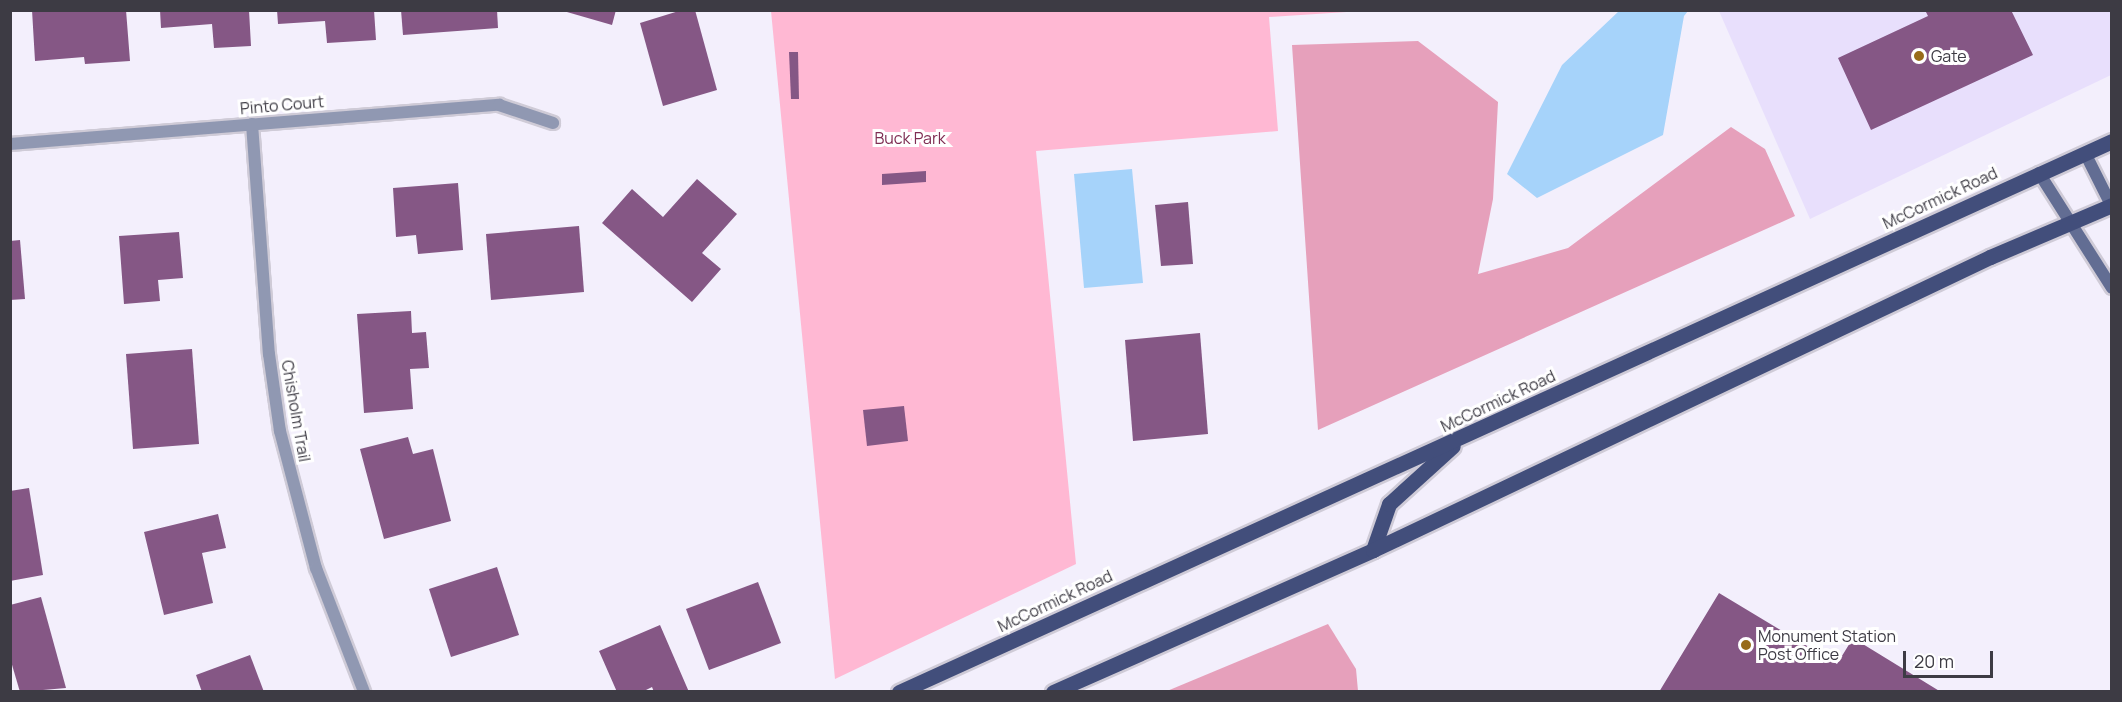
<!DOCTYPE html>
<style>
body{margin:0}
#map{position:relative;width:2122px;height:702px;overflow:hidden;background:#f3effc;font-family:Manrope,sans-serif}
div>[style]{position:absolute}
.built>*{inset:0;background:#e8dffc}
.green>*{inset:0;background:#ffb8d3}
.forest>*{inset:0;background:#e6a0bb}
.water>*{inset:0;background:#a6d3fa}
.building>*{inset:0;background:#855785}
.roads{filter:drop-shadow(2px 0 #cfcbd7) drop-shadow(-2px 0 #cfcbd7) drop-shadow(0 2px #cfcbd7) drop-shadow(0 -2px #cfcbd7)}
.street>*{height:12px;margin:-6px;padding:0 6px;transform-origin:6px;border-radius:6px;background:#9098b2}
.secondary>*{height:12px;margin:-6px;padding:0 6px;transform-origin:6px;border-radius:6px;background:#626d93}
.primary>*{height:15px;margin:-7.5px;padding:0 7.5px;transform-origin:7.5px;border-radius:7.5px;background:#424e7b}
.dots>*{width:16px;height:16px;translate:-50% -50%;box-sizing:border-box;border:3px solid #fff;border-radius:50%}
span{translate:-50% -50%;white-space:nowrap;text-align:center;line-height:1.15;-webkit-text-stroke:6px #fff;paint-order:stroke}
.poi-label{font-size:16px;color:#3d3b44}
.left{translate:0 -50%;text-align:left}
.street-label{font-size:16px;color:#3d3b44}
.park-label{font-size:16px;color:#7f2d53}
.frame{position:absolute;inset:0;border:12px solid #3d3b44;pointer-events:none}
.scale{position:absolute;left:1903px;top:651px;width:90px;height:27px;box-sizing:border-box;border:3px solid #3d3b44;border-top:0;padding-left:8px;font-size:18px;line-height:21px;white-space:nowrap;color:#3d3b44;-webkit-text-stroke:4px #fff;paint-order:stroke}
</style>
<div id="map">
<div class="built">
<div style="clip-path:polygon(1719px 11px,2111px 11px,2111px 75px,1810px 219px)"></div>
</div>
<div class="green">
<div style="clip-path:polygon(771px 11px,1362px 11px,1269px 17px,1278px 131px,1036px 151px,1076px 564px,835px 679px)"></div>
</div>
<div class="forest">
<div style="clip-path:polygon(1418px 41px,1498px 102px,1493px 199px,1478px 274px,1568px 248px,1731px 127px,1765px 149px,1795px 216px,1318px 430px,1292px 45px)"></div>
<div style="clip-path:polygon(1328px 624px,1356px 669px,1358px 691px,1167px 691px)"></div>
</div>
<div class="water">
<div style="clip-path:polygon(1619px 11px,1688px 11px,1684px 16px,1663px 135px,1537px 198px,1507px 174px,1562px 65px)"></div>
<div style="clip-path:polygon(1132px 169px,1143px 283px,1084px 288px,1074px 174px)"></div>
</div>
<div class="building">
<div style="clip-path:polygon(32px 10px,126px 10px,130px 61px,85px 64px,84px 57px,35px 61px)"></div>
<div style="clip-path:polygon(160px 10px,249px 10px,251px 46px,214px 48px,212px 24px,161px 28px)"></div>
<div style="clip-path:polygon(277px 10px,374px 10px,376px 40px,327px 43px,325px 21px,278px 24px)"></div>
<div style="clip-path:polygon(401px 10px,497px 10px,498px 28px,403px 35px)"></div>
<div style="clip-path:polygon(560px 10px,616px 10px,612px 25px)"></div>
<div style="clip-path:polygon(682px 10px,695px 10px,717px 90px,663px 106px,640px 23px)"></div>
<div style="clip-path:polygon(1925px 10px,2011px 10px,2033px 55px,1871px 130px,1838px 58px,1928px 16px)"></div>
<div style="clip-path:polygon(789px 52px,798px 52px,799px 99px,791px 99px)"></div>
<div style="clip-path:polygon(926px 171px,926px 182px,882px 185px,882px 174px)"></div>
<div style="clip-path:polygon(697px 179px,737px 214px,702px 253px,721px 269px,692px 302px,602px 223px,632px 189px,663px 217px)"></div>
<div style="clip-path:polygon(458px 183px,463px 250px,418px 254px,416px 235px,396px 237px,393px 188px)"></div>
<div style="clip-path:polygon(1188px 202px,1193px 264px,1161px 266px,1155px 205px)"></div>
<div style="clip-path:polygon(579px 226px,584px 292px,491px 300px,486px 234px)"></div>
<div style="clip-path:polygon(179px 232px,183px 278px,158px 280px,160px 301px,124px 304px,119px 236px)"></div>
<div style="clip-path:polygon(20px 240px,25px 299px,10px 300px,10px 241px)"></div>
<div style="clip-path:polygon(411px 311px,412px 333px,426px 332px,429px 368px,410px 369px,413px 409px,364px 413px,357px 314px)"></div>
<div style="clip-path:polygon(1200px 333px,1208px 434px,1133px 441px,1125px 340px)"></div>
<div style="clip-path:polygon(192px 349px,199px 444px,133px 449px,126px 354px)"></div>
<div style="clip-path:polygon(904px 406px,908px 441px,867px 446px,863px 410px)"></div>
<div style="clip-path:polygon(408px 437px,413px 454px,433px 449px,451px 521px,384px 539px,360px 449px)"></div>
<div style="clip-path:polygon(29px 488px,43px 575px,10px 581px,10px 491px)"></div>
<div style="clip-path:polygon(218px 514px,226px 548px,202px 553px,213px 603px,164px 615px,144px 532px)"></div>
<div style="clip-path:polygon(497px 567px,519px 635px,451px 657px,429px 589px)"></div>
<div style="clip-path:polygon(758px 582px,781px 643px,709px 670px,686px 609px)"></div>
<div style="clip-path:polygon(1719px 593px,1837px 664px,1853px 638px,1941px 692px,1659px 692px)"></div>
<div style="clip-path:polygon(41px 597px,66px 688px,20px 692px,10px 658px,10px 605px)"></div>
<div style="clip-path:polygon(660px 625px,689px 692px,654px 692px,652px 687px,642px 692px,617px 692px,599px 651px)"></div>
<div style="clip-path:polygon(250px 655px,264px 692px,202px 692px,196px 675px)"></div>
</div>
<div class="roads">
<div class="street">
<div style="left:252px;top:124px;width:231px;rotate:85.8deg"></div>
<div style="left:269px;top:354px;width:78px;rotate:81.9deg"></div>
<div style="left:280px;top:431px;width:142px;rotate:75.3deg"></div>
<div style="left:316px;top:568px;width:133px;rotate:68.8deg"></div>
<div style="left:10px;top:144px;width:491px;rotate:-4.6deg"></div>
<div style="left:499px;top:105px;width:57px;rotate:18.4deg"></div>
</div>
<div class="secondary">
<div style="left:2085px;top:153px;width:60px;rotate:63.4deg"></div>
<div style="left:2039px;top:173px;width:136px;rotate:57.6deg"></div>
</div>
<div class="primary">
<div style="left:1373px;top:550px;width:49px;rotate:-70.8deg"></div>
<div style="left:1389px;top:504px;width:86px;rotate:-42.2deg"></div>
<div style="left:899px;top:692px;width:1332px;rotate:-24.43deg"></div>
<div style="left:1053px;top:692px;width:350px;rotate:-23.9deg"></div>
<div style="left:1373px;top:550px;width:683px;rotate:-25.4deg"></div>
<div style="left:1990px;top:257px;width:133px;rotate:-23.1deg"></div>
</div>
</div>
<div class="dots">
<div style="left:1919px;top:56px;background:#986c1a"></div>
<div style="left:1746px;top:645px;background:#986c1a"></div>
</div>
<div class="poi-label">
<span class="left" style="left:1931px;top:56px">Gate</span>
<span class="left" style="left:1758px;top:645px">Monument Station<br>Post Office</span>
</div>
<div class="street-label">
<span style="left:282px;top:105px;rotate:-5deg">Pinto Court</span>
<span style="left:1940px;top:198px;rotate:-25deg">McCormick Road</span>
<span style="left:1498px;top:401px;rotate:-25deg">McCormick Road</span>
<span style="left:296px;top:411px;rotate:80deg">Chisholm Trail</span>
<span style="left:1055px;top:601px;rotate:-25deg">McCormick Road</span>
</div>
<div class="park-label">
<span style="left:910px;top:138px">Buck Park</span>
</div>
<div class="frame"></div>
<div class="scale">20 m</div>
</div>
